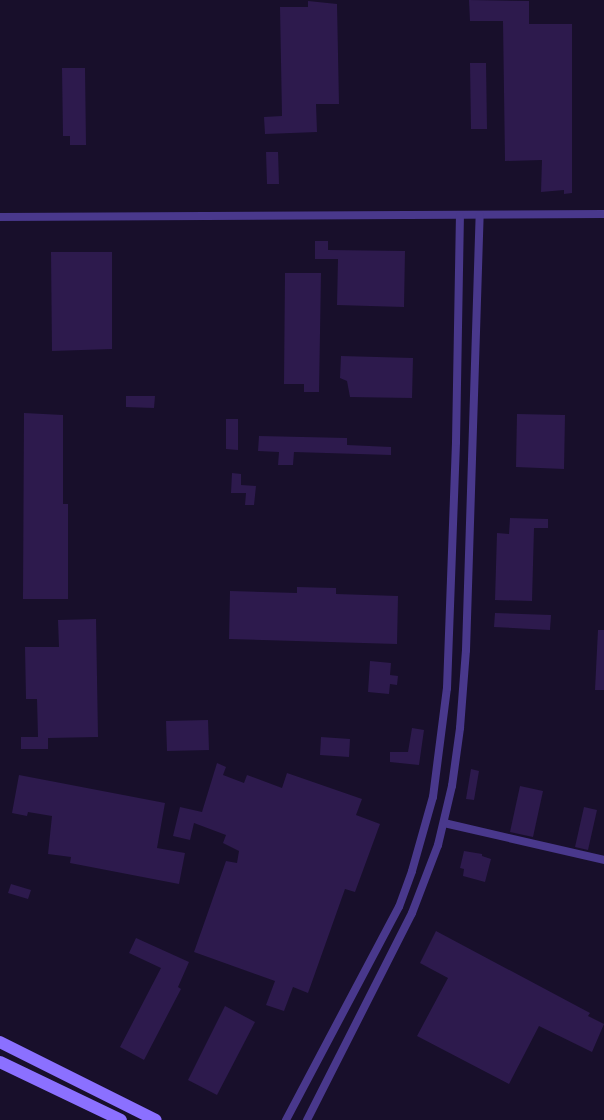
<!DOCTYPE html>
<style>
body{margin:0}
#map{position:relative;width:604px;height:1120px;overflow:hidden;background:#180f2b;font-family:Helvetica,sans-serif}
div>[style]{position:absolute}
.building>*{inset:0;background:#2d1a4d}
.street>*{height:8px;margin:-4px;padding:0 4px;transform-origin:4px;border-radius:4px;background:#49388c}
.secondary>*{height:12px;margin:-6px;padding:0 6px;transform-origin:6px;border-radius:6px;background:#8b70ff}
span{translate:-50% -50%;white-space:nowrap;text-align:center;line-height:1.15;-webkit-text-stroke:4.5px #180f2b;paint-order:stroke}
</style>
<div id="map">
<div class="building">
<div style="clip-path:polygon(469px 0,529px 1px,529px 24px,572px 24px,572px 193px,564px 194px,564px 190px,541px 192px,542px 160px,505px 161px,503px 21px,470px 21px)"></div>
<div style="clip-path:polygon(308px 1px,337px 4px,339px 104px,316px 104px,317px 132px,265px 134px,264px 117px,282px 116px,280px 7px,308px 7px)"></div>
<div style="clip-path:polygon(470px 63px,486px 63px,487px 129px,471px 129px)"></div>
<div style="clip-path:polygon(62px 68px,85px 68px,86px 145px,70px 145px,70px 136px,63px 136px)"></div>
<div style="clip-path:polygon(266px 152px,278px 152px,279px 184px,267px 184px)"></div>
<div style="clip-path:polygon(315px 241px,328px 241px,328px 250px,405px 251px,404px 307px,337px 305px,338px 259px,315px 259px)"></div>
<div style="clip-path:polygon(51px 252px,112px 252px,112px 349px,52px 351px)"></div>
<div style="clip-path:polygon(285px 273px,321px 273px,319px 392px,304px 392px,304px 384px,284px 384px)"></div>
<div style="clip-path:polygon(341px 356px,413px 358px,412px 398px,350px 397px,347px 381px,340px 378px)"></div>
<div style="clip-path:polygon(126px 396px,155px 396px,154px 408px,126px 407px)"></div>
<div style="clip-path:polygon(24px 413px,63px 415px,63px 504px,68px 504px,68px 599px,23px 599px)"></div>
<div style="clip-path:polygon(517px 414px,565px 415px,564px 469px,516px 467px)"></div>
<div style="clip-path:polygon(226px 419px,238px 419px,238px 450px,226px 449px)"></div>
<div style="clip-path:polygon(259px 436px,347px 438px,347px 445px,391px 447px,391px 455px,294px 452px,293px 465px,278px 465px,279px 452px,258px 451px)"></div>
<div style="clip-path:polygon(232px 473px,241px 474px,241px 485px,256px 486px,254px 505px,245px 505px,246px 493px,231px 493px)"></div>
<div style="clip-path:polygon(510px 518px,548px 519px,548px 528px,534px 528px,532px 601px,495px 600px,497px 533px,509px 534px)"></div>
<div style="clip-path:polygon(297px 587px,336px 588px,336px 594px,398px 596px,397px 644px,229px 639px,230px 591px,297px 593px)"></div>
<div style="clip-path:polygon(495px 613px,551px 615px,550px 630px,494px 627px)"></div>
<div style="clip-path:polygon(96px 619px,98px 737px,48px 738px,48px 749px,21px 749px,21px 737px,38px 737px,37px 699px,26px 699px,25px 647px,59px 647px,58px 620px)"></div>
<div style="clip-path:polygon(598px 630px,604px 630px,604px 690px,595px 690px)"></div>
<div style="clip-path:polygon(370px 661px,391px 663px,390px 675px,398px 676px,397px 685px,390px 684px,389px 694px,368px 692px)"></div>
<div style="clip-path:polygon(208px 720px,209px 750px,167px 751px,166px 721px)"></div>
<div style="clip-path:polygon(412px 728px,424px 730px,419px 765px,390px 762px,390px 752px,408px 752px)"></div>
<div style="clip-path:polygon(321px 737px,350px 739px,349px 757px,320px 755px)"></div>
<div style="clip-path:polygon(217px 763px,226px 767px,223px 775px,244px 783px,247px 775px,282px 788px,287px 773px,362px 799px,356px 815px,380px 824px,355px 892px,345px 889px,308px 993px,293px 987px,284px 1011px,266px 1005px,275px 981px,194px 952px,226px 861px,237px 863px,239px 851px,223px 843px,226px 835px,194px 823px,190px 840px,173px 836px,180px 807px,202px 812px)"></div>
<div style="clip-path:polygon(471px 769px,479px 771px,474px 800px,466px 799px)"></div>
<div style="clip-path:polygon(19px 775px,165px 803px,157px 848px,185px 853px,179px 884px,70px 863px,71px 857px,48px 854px,52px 816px,28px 812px,27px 816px,12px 813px)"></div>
<div style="clip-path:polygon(520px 786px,543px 791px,533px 837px,510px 832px)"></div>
<div style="clip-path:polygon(584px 807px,597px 810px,588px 850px,575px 847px)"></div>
<div style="clip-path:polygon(464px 851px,482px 854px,482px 856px,491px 859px,485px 882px,463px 876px,464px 869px,460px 868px)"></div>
<div style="clip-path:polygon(11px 884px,31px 890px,28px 899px,8px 893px)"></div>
<div style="clip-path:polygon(436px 931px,590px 1013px,588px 1016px,604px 1024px,592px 1052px,539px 1026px,509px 1084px,417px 1036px,448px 978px,420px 963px)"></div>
<div style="clip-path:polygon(136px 938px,189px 962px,178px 987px,181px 989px,144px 1060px,120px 1047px,161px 968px,129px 953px)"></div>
<div style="clip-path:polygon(225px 1006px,255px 1022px,217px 1095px,188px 1080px)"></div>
</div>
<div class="street">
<div style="left:0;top:217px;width:604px;rotate:-0.28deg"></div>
<div style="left:444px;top:823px;width:164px;rotate:13deg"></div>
<div style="left:286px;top:1120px;width:241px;rotate:-62.1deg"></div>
<div style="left:399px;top:907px;width:38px;rotate:-70deg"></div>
<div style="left:412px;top:871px;width:77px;rotate:-74.2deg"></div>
<div style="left:433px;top:797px;width:110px;rotate:-82.7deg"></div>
<div style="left:447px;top:688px;width:246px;rotate:-87.9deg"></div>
<div style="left:456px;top:442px;width:226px;rotate:-89deg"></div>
<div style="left:307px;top:1120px;width:232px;rotate:-63.1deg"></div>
<div style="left:412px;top:913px;width:73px;rotate:-69.1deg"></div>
<div style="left:438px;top:845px;width:61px;rotate:-76.7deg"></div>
<div style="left:452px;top:786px;width:59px;rotate:-82.1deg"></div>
<div style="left:460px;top:728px;width:78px;rotate:-85.6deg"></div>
<div style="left:466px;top:650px;width:435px;rotate:-88.2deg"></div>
</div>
<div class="secondary">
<div style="left:0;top:1042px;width:174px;rotate:26.6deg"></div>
<div style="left:0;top:1062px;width:134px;rotate:25.6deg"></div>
</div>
</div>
